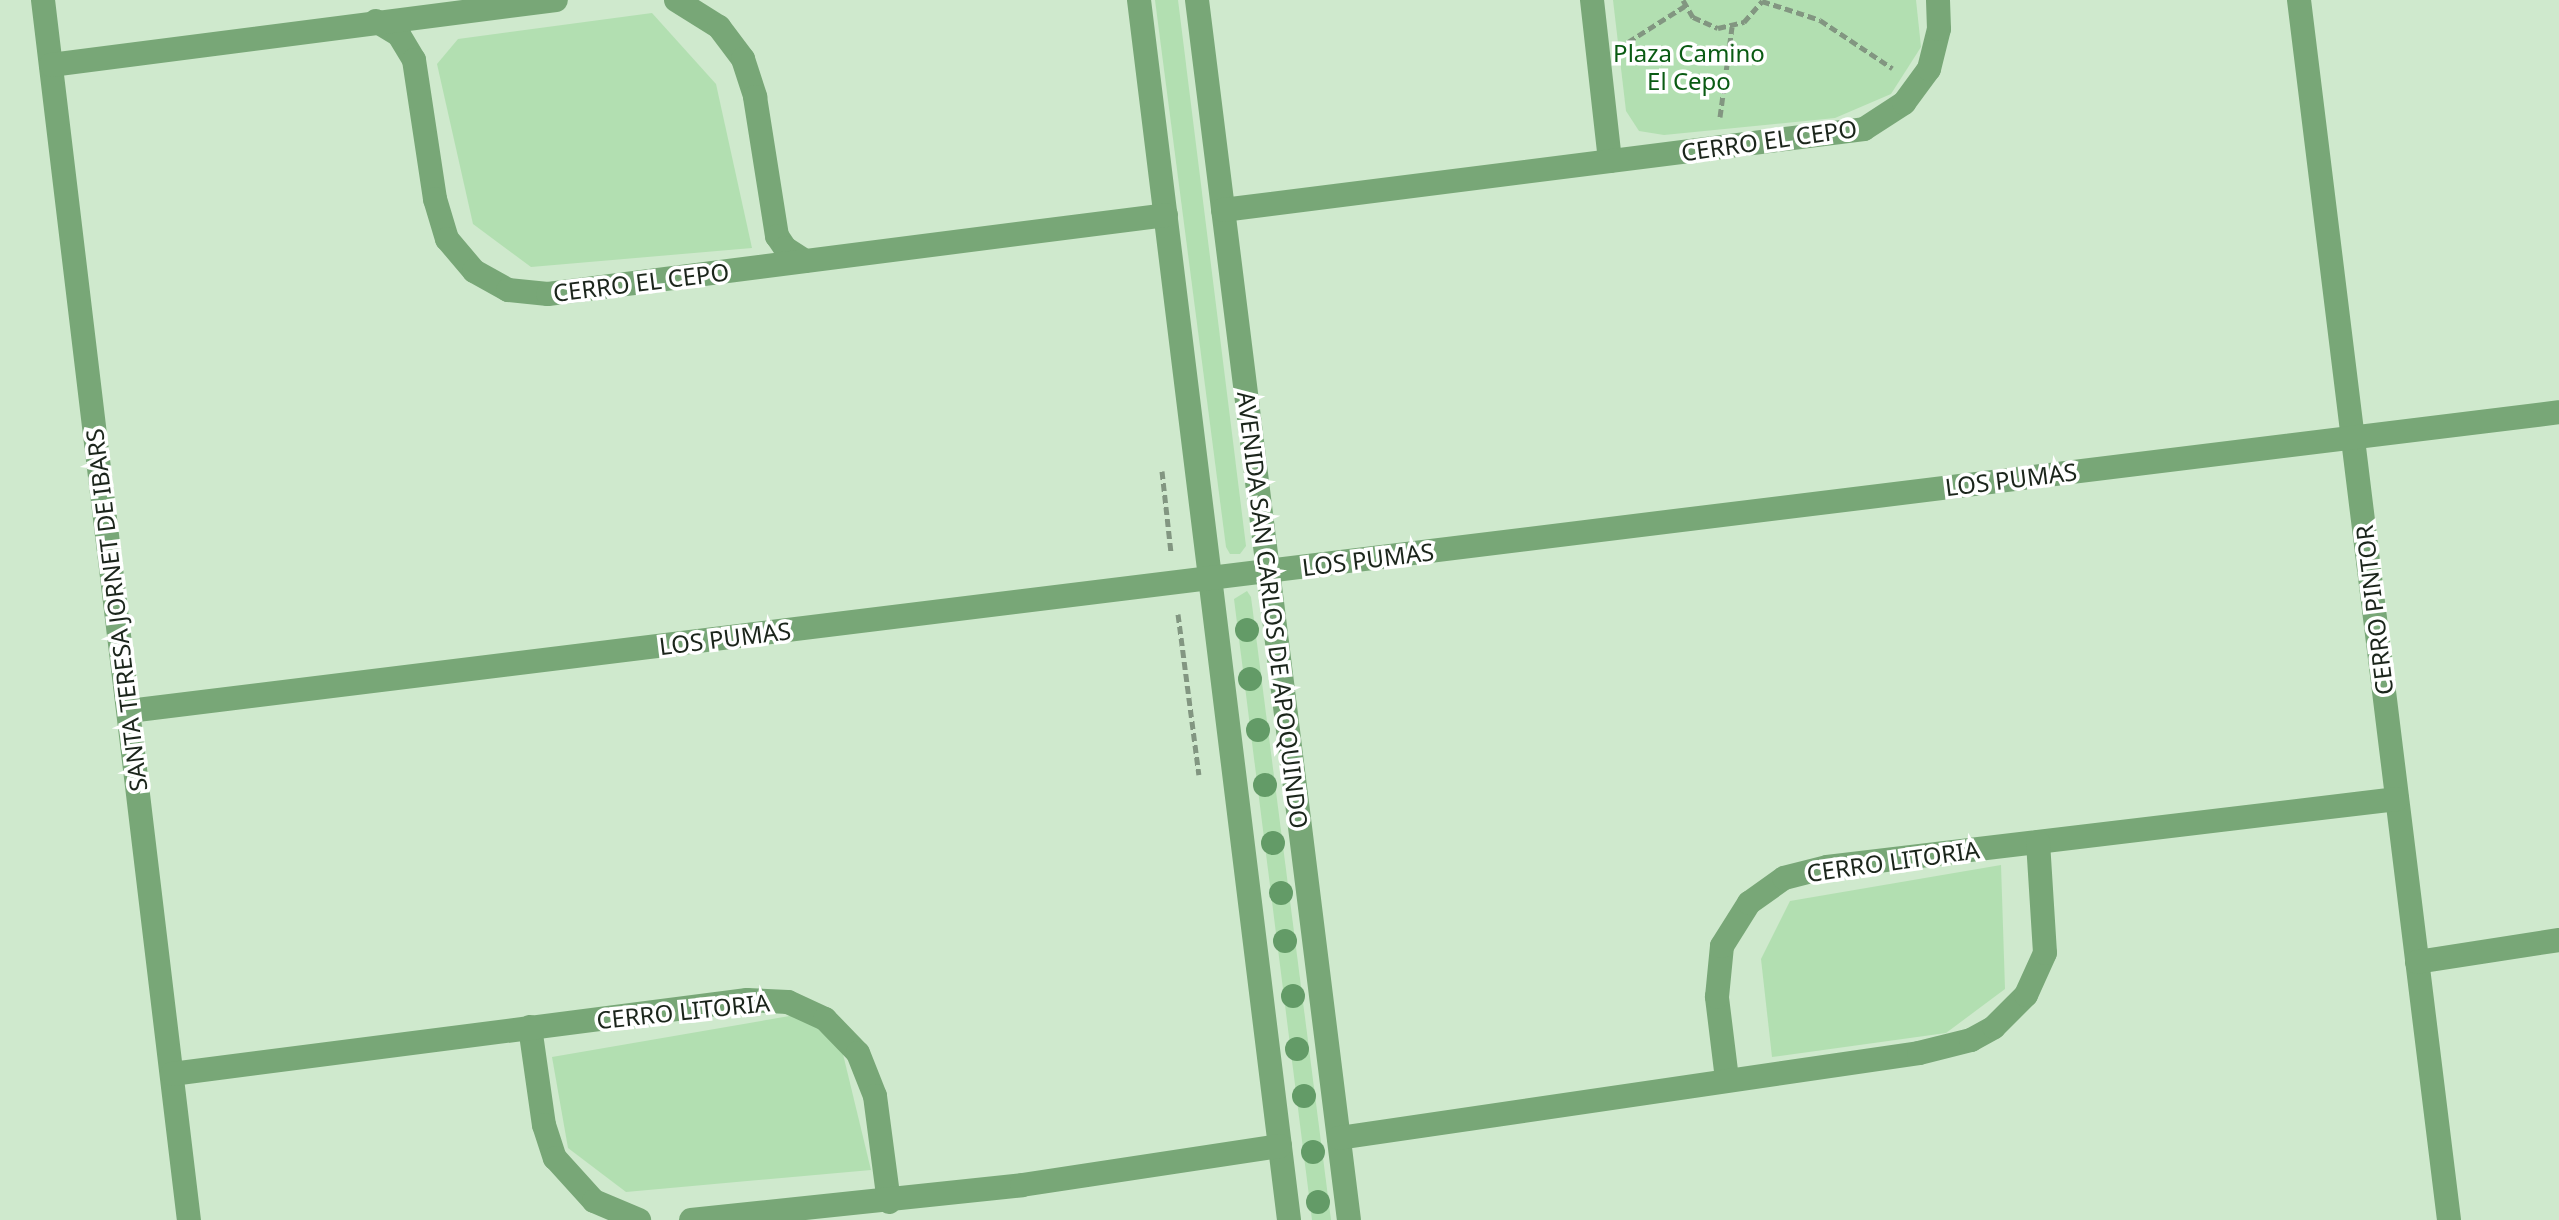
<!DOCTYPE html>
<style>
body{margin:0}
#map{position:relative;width:2559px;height:1220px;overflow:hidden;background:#cfe9cd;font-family:"Noto Sans",sans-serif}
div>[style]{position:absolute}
.green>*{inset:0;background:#b2dfb1}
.path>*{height:5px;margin-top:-2.5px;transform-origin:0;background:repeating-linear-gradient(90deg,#829681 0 8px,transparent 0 12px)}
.minor>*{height:24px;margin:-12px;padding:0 12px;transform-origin:12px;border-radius:12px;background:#78a777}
.trees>*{width:24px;height:24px;margin:-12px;border-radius:50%;background:#639b67}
span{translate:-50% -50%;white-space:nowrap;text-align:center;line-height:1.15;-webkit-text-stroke:7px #fff;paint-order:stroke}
.park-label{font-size:24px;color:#0a5b13}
.street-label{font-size:24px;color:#1b251b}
</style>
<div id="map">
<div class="green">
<div style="clip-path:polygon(1155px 0,1178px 0,1246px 546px,1240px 554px,1230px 554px,1226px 547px)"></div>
<div style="clip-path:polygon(1613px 0,1916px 0,1921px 47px,1891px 94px,1835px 118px,1664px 135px,1639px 131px,1626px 111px)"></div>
<div style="clip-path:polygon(652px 13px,716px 84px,752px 248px,531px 267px,473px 224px,437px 64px,458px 39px)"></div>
<div style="clip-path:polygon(1247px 591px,1251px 597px,1331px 1220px,1312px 1220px,1234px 599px)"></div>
<div style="clip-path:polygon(2001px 865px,2005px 989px,1946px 1033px,1772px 1057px,1761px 959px,1790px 901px)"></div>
<div style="clip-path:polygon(801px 1014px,842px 1050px,871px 1170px,626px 1192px,568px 1148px,552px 1057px)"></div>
</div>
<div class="path">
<div style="left:1683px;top:0;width:20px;rotate:60deg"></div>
<div style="left:1693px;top:17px;width:27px;rotate:24deg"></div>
<div style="left:1718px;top:28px;width:27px;rotate:-13deg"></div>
<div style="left:1744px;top:22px;width:28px;rotate:-49deg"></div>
<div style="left:1762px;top:1px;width:61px;rotate:18.1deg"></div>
<div style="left:1820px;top:20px;width:87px;rotate:33.7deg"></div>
<div style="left:1628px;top:42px;width:67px;rotate:-32.3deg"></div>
<div style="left:1720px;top:117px;width:91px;rotate:-82.4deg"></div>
<div style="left:1162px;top:471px;width:81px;rotate:83.7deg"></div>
<div style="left:1178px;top:614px;width:162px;rotate:82.6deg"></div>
</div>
<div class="minor">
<div style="left:43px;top:0;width:1229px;rotate:83.18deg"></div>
<div style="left:676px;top:0;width:51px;rotate:32.1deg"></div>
<div style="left:719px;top:27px;width:40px;rotate:53deg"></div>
<div style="left:743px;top:59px;width:40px;rotate:72deg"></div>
<div style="left:755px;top:97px;width:141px;rotate:81deg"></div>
<div style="left:777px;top:236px;width:14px;rotate:56deg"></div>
<div style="left:785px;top:248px;width:24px;rotate:33deg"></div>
<div style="left:1139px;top:0;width:1229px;rotate:82.99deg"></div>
<div style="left:1197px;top:0;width:1229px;rotate:82.9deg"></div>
<div style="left:1592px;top:0;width:162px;rotate:83.6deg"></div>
<div style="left:2299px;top:0;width:1229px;rotate:82.99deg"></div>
<div style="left:376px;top:21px;width:27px;rotate:31deg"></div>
<div style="left:399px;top:35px;width:29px;rotate:59deg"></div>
<div style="left:414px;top:60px;width:141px;rotate:81.4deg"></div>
<div style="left:435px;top:199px;width:42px;rotate:73.3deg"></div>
<div style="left:447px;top:239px;width:42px;rotate:49.8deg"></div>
<div style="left:474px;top:271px;width:39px;rotate:29deg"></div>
<div style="left:508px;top:290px;width:40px;rotate:5.7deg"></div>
<div style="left:548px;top:294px;width:623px;rotate:-7.28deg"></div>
<div style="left:51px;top:65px;width:509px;rotate:-7.33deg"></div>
<div style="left:1223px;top:210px;width:646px;rotate:-7.2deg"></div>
<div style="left:1864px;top:129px;width:48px;rotate:-33deg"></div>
<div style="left:1904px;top:103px;width:42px;rotate:-53.7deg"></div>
<div style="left:1929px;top:69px;width:41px;rotate:-76deg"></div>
<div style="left:1939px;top:29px;width:29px;rotate:-92deg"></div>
<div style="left:129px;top:711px;width:2448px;rotate:-7.01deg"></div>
<div style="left:2417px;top:962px;width:144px;rotate:-8.8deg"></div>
<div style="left:530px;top:1027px;width:99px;rotate:81.9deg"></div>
<div style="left:544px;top:1125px;width:35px;rotate:72deg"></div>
<div style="left:555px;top:1158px;width:58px;rotate:47.8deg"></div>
<div style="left:594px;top:1201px;width:49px;rotate:22.9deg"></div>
<div style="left:172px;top:1074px;width:580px;rotate:-7.33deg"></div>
<div style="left:747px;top:1000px;width:41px;rotate:2.8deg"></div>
<div style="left:788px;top:1002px;width:41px;rotate:24.7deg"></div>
<div style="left:825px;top:1019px;width:47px;rotate:45.9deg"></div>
<div style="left:858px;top:1053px;width:46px;rotate:68.4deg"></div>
<div style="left:875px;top:1096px;width:107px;rotate:82.5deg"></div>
<div style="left:1727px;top:1079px;width:83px;rotate:-97deg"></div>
<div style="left:1717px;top:997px;width:51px;rotate:-84.4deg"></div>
<div style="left:1722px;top:946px;width:51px;rotate:-57.9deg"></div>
<div style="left:1749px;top:903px;width:43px;rotate:-35.5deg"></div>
<div style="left:1784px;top:878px;width:44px;rotate:-14.3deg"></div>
<div style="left:1827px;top:867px;width:574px;rotate:-6.8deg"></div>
<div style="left:1339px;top:1138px;width:586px;rotate:-8.34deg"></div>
<div style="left:1919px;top:1053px;width:54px;rotate:-14deg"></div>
<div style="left:1971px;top:1040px;width:26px;rotate:-29deg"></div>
<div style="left:1994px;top:1027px;width:45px;rotate:-45deg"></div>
<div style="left:2026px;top:995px;width:46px;rotate:-65.7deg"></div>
<div style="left:2045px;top:953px;width:111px;rotate:-93.6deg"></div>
<div style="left:691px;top:1220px;width:333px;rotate:-6deg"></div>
<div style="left:1022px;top:1185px;width:261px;rotate:-8.6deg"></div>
</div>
<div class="trees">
<div style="left:1247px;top:630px"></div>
<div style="left:1250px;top:679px"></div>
<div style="left:1258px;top:730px"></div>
<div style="left:1265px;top:785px"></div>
<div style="left:1273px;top:843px"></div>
<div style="left:1281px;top:893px"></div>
<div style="left:1285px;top:941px"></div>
<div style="left:1293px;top:996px"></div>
<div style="left:1297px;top:1049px"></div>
<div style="left:1304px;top:1096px"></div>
<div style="left:1313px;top:1152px"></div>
<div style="left:1318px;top:1202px"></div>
</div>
<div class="park-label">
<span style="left:1689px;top:67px">Plaza Camino<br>El Cepo</span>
</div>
<div class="street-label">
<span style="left:1769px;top:140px;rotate:-8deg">CERRO EL CEPO</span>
<span style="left:641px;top:282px;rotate:-7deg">CERRO EL CEPO</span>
<span style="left:2011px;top:479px;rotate:-7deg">LOS PUMAS</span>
<span style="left:1368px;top:559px;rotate:-7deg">LOS PUMAS</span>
<span style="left:116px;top:610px;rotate:-97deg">SANTA TERESA JORNET DE IBARS</span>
<span style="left:1273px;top:610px;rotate:83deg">AVENIDA SAN CARLOS DE APOQUINDO</span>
<span style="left:2374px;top:610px;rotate:-97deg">CERRO PINTOR</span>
<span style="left:725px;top:638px;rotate:-7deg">LOS PUMAS</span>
<span style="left:1893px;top:861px;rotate:-8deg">CERRO LITORIA</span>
<span style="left:683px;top:1011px;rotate:-6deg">CERRO LITORIA</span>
</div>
</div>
